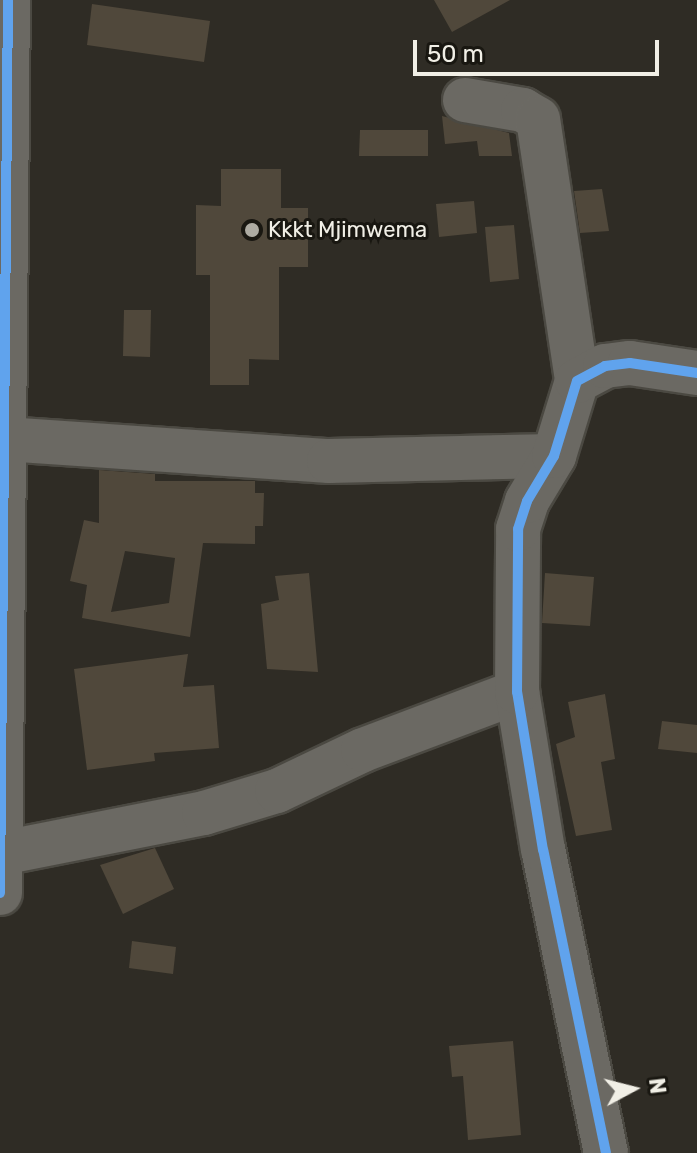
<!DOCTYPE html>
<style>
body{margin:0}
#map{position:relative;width:697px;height:1153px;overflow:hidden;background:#2f2c25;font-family:Rubik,sans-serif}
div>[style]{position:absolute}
.building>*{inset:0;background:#50483b}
.roads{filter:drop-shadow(2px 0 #4b4942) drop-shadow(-2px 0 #4b4942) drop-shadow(0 2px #4b4942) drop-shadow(0 -2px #4b4942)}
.minor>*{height:44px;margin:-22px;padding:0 22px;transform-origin:22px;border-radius:22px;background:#6b6963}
.cycleway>*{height:10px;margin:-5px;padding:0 5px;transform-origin:5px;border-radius:5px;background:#60a3ed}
.dots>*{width:22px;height:22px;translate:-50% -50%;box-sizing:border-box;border:4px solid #191711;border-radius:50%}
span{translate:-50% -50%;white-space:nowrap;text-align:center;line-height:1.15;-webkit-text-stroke:6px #191711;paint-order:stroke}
.poi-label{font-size:22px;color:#f1efe6}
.left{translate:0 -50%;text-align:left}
.north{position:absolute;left:593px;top:1049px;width:80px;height:80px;-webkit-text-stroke:6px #191711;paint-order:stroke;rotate:83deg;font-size:22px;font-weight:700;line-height:32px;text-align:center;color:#f1efe6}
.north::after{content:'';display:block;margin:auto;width:28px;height:36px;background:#f1efe6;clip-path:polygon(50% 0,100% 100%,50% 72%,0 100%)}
.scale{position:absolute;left:413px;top:40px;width:246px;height:36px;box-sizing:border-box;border:4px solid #f1efe6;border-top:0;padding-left:10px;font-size:24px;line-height:28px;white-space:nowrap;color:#f1efe6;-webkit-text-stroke:6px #191711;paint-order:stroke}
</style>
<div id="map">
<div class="building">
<div style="clip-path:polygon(434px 0,510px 0,452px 32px)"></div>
<div style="clip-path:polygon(92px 4px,210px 21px,204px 62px,87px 45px)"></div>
<div style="clip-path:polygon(442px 116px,509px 133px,512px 156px,479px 156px,477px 141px,445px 144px)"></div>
<div style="clip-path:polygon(360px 130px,428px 130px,428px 156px,359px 156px)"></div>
<div style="clip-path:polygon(221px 169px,281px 169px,281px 208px,308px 208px,308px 267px,279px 267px,279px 360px,249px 359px,249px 385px,210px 385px,210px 275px,196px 275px,196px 205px,221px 206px)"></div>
<div style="clip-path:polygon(602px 189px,609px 231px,580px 233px,574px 191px)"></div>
<div style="clip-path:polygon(474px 201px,477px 233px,439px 237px,436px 204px)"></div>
<div style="clip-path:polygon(514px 225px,519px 279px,490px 282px,485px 227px)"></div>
<div style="clip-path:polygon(124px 310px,151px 310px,150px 357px,123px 356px)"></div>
<div style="clip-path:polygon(evenodd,99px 470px,155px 474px,155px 481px,255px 481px,255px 493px,264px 493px,263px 526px,255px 526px,255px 544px,203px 543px,190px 637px,82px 618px,87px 585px,70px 581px,84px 520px,99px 523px,99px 470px,125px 551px,175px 558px,169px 603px,111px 612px,125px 551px)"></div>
<div style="clip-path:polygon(309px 573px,318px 672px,267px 669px,261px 604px,279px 600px,275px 576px)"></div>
<div style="clip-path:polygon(545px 573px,594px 577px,590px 626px,542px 623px)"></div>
<div style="clip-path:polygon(188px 654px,183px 687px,214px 685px,219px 748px,154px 753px,155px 761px,87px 770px,74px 669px)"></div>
<div style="clip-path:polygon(605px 694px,615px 759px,601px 762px,612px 830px,576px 836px,556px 744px,575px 737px,568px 702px)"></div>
<div style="clip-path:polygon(662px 721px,697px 725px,697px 753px,658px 749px)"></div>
<div style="clip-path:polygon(155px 848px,174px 889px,123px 914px,100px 865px)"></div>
<div style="clip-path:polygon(132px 941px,176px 947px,173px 974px,129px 968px)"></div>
<div style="clip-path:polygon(513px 1041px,521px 1135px,468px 1140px,463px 1076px,452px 1077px,449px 1046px)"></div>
</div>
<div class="roads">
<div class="minor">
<div style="left:465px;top:100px;width:59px;rotate:9.8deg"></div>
<div style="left:523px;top:110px;width:17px;rotate:31deg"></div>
<div style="left:538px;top:119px;width:265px;rotate:81.5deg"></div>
<div style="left:5px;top:439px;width:325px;rotate:3.9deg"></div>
<div style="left:329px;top:461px;width:225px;rotate:-1.3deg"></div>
<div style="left:2px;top:853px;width:206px;rotate:-11.2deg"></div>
<div style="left:204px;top:813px;width:76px;rotate:-16.8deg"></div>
<div style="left:277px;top:791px;width:95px;rotate:-25.5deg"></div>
<div style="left:363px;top:750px;width:165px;rotate:-20.6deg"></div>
<div style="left:0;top:893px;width:893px;rotate:-89.49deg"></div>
<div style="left:606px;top:1153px;width:309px;rotate:-101.7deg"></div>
<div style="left:543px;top:850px;width:160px;rotate:-99.3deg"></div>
<div style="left:517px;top:692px;width:163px;rotate:-89.6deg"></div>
<div style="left:518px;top:529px;width:29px;rotate:-72deg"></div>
<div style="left:527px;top:501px;width:52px;rotate:-59deg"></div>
<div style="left:554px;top:456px;width:78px;rotate:-73deg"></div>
<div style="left:577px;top:381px;width:32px;rotate:-28deg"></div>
<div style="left:605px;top:366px;width:25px;rotate:-7deg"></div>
<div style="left:630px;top:363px;width:68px;rotate:8.5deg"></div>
</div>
</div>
<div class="cycleway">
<div style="left:0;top:893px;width:893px;rotate:-89.49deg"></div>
<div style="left:606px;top:1153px;width:309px;rotate:-101.7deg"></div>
<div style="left:543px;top:850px;width:160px;rotate:-99.3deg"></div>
<div style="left:517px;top:692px;width:163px;rotate:-89.6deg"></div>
<div style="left:518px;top:529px;width:29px;rotate:-72deg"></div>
<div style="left:527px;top:501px;width:52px;rotate:-59deg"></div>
<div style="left:554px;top:456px;width:78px;rotate:-73deg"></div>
<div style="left:577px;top:381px;width:32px;rotate:-28deg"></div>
<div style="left:605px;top:366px;width:25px;rotate:-7deg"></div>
<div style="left:630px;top:363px;width:68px;rotate:8.5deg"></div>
</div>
<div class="dots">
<div style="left:252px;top:230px;background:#adaba2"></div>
</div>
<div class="poi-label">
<span class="left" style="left:268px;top:230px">Kkkt Mjimwema</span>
</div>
<div class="north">N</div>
<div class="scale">50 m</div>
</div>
